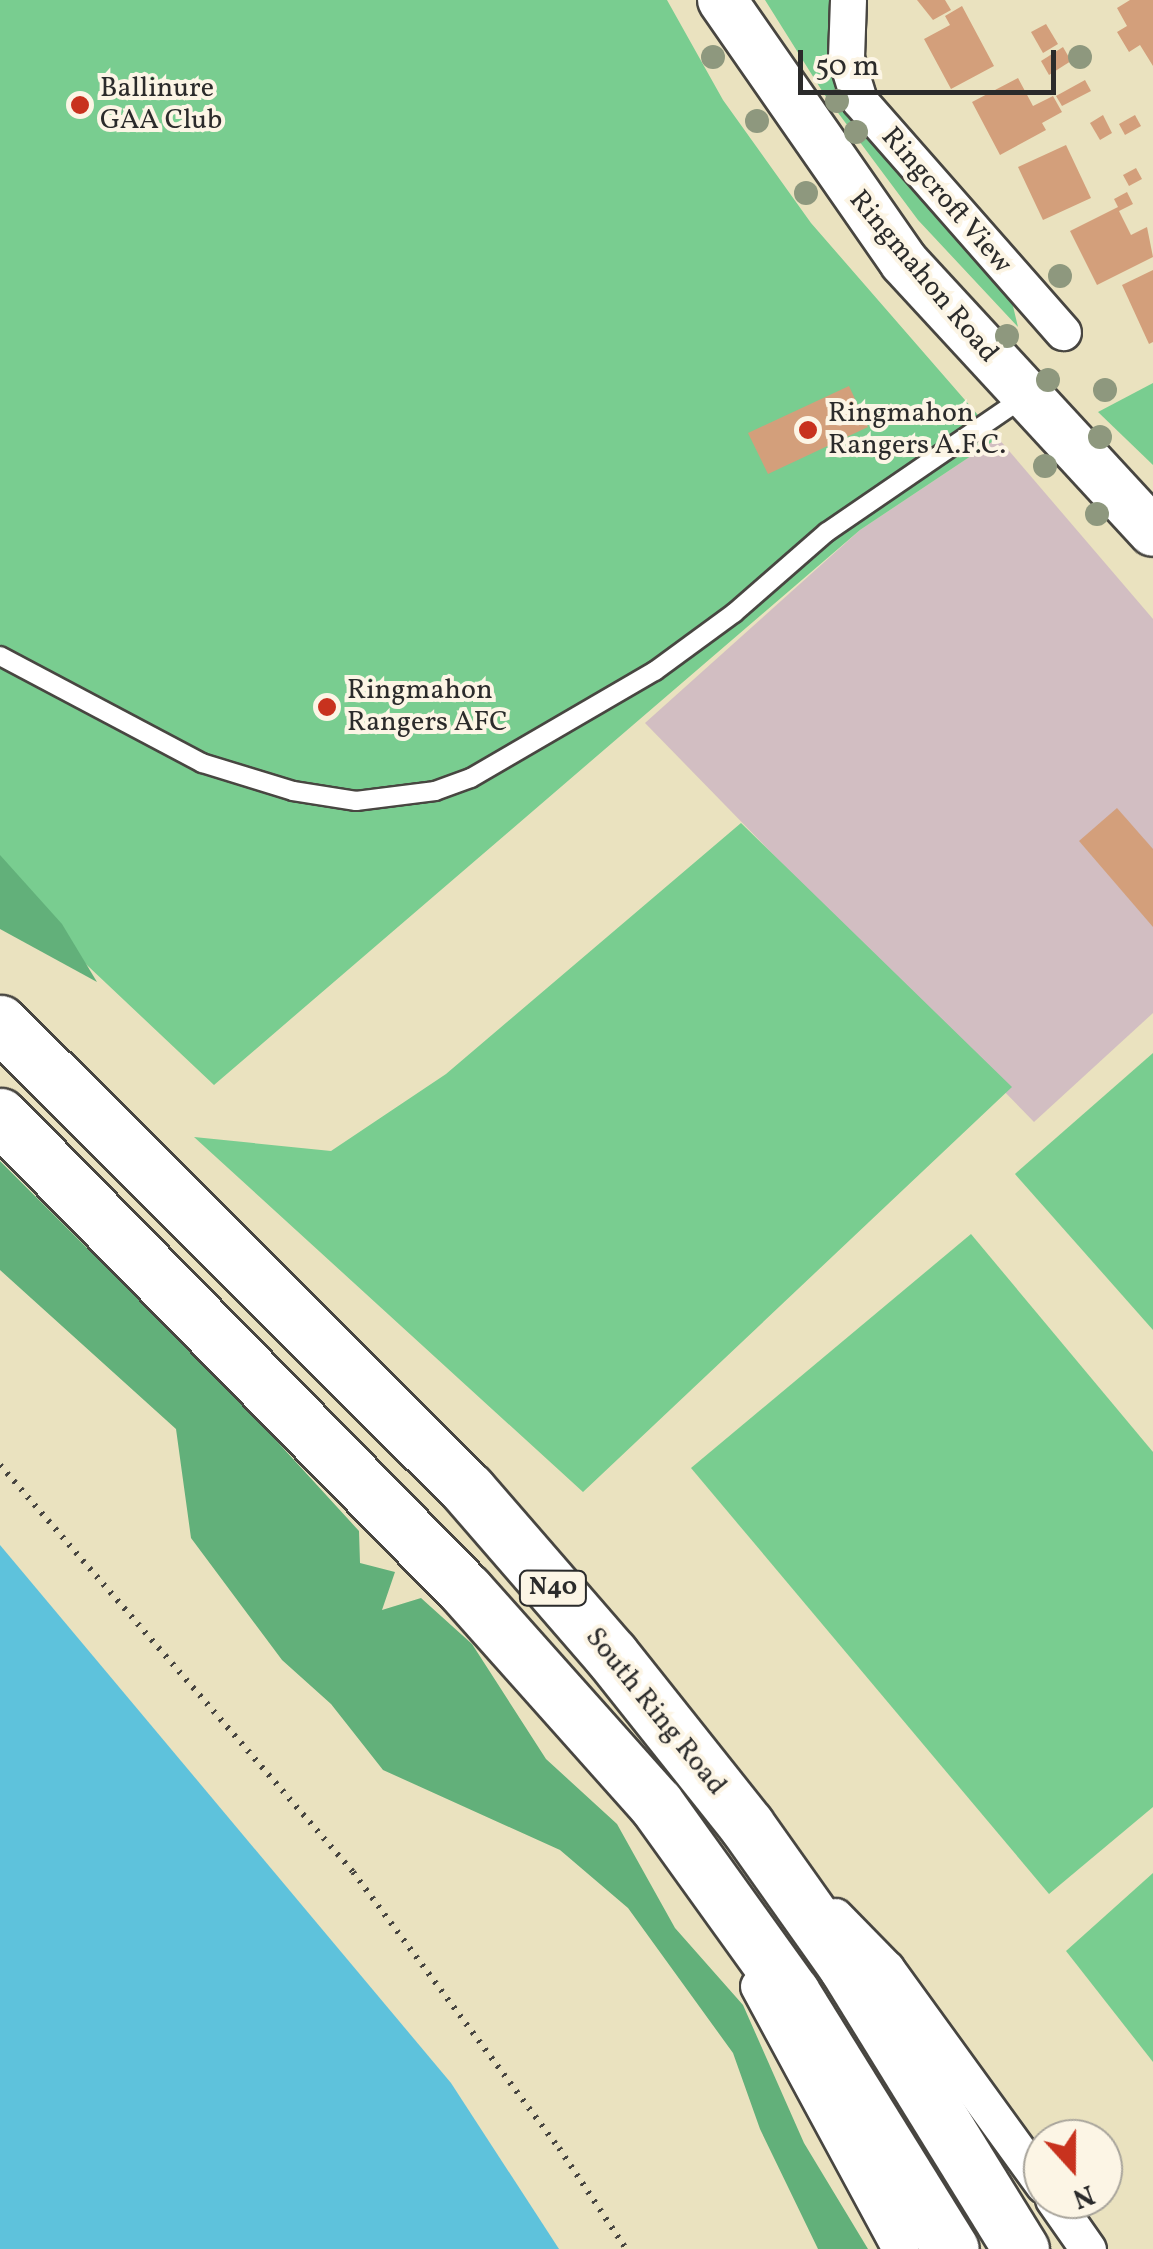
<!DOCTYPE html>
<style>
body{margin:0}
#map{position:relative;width:1153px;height:2249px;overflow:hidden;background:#eae2bf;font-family:Vollkorn,serif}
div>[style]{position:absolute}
.industrial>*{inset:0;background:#d2bec2}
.green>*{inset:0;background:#79cd90}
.forest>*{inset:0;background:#62b07a}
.water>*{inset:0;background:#5ec2dc}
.building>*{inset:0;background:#d39f7b}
.path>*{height:6px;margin-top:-3px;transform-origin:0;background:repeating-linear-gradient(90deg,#484641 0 2.5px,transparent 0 10.5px)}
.roads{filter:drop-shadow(2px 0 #484641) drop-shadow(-2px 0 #484641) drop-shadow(0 2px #484641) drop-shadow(0 -2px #484641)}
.lane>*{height:18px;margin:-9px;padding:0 9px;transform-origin:9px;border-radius:9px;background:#fff}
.street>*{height:35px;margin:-17.5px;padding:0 17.5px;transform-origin:17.5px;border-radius:17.5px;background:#fff}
.secondary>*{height:48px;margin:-24px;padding:0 24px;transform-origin:24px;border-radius:24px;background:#fff}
.highway>*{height:55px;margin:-27.5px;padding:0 27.5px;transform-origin:27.5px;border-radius:27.5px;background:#fff}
.trees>*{width:24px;height:24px;margin:-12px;border-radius:50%;background:#8e987e}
.dots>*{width:28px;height:28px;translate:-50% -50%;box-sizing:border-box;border:5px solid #fcf5e5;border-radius:50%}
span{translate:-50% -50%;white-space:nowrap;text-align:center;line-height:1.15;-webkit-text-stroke:8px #fcf5e5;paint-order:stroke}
.shield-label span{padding:2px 8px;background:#fcf5e5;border:2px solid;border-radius:8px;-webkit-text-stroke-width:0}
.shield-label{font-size:25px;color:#2b2b2b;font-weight:700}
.poi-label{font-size:28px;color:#2b2b2b}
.left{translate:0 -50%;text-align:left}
.street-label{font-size:28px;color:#2b2b2b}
.north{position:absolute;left:1023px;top:2119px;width:100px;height:100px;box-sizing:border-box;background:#fcf5e5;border:2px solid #a8a49b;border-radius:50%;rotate:159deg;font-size:28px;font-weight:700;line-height:40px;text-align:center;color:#2b2b2b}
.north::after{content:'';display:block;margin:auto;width:35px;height:45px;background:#c8321e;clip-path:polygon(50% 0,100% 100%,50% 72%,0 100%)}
.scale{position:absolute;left:798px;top:50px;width:258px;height:45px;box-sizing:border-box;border:5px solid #2b2b2b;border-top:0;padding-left:12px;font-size:30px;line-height:35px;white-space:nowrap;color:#2b2b2b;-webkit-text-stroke:8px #fcf5e5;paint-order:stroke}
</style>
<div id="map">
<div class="industrial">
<div style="clip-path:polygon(998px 438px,1153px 619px,1153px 1013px,1034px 1122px,645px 723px,860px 530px)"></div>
</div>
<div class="green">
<div style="clip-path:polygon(0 0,667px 0,723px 100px,811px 223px,998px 438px,860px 530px,214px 1085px,0 883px)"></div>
<div style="clip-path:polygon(765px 0,833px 0,827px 68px,854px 119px,1012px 302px,1018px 327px,918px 220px,824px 94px)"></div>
<div style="clip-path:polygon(1153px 383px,1153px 465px,1098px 412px)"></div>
<div style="clip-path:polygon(741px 823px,1012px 1087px,583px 1492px,194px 1137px,331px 1151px,446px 1074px)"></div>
<div style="clip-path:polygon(1153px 1053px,1153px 1330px,1015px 1174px)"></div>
<div style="clip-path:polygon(971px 1234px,1153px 1452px,1153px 1807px,1049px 1894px,691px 1468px)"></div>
<div style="clip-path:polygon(1153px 1873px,1153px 2062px,1066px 1951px)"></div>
</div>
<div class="forest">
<div style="clip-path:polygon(0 855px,62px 924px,97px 982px,0 929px)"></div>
<div style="clip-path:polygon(0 1161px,242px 1403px,359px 1531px,360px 1563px,395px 1572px,382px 1610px,421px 1598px,472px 1644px,546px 1759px,617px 1824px,675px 1928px,743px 2005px,804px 2143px,868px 2249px,818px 2249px,760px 2129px,733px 2053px,628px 1908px,560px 1850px,383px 1770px,331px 1704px,282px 1660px,191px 1538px,176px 1429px,0 1270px)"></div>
</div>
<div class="water">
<div style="clip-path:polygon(0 1545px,451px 2083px,559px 2249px,0 2249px)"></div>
</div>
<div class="building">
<div style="clip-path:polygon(917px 0,945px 0,951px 10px,933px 20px)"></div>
<div style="clip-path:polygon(1130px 0,1153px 0,1153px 66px,1140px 45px,1129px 52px,1117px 32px,1127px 26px,1117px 8px)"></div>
<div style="clip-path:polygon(962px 6px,994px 66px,951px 89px,924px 39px,950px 25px,945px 16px)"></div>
<div style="clip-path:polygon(1046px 24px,1058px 44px,1043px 53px,1031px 32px)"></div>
<div style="clip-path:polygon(1063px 47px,1071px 61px,1049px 75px,1041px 61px)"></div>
<div style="clip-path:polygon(1018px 78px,1033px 106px,1053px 96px,1062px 112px,1042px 123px,1046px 130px,1000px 155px,972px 102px)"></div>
<div style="clip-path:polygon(1085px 80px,1091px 91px,1062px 106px,1056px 96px)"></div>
<div style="clip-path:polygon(1103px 115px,1112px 133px,1100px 140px,1090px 123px)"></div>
<div style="clip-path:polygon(1135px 115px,1141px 126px,1125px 135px,1119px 124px)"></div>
<div style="clip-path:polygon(1066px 145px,1091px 198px,1043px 220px,1018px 167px)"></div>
<div style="clip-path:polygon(1136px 168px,1142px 179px,1129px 186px,1123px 175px)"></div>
<div style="clip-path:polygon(1127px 192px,1133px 204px,1119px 211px,1131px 235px,1147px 227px,1153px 257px,1097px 285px,1070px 231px,1118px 207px,1114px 199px)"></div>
<div style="clip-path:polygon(1153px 270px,1153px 342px,1149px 344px,1122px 285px)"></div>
<div style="clip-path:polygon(849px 386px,868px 427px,768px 474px,748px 433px)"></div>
<div style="clip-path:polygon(1117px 808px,1153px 849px,1153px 927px,1079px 841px)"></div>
</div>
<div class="path">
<div style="left:0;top:1465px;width:539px;rotate:49.06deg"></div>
<div style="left:353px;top:1872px;width:344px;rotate:53.3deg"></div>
<div style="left:559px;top:2148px;width:121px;rotate:56.4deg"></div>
</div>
<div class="roads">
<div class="lane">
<div style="left:0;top:656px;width:229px;rotate:27.9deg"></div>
<div style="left:202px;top:763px;width:95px;rotate:17.1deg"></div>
<div style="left:293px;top:791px;width:64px;rotate:9deg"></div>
<div style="left:356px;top:801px;width:80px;rotate:-7.2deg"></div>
<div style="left:435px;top:791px;width:38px;rotate:-20deg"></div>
<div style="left:471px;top:778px;width:213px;rotate:-30.2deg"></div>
<div style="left:655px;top:671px;width:98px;rotate:-36.3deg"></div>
<div style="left:734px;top:613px;width:123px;rotate:-41.1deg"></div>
<div style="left:827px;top:532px;width:239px;rotate:-34.4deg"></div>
</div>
<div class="street">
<div style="left:848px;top:0;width:58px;rotate:92deg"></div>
<div style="left:846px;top:58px;width:44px;rotate:72.8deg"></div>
<div style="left:859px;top:100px;width:309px;rotate:48.7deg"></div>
<div style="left:835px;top:1916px;width:73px;rotate:45.6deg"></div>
<div style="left:886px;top:1968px;width:268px;rotate:54.1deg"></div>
<div style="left:758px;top:1986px;width:299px;rotate:61.6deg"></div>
<div style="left:1053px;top:2199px;width:61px;rotate:55deg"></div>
</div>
<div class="secondary">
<div style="left:722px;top:0;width:319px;rotate:55.2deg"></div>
<div style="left:904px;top:262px;width:367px;rotate:47.3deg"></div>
</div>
<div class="highway">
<div style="left:0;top:1023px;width:661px;rotate:44.94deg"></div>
<div style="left:468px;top:1490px;width:218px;rotate:49.1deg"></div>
<div style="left:611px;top:1655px;width:218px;rotate:51.5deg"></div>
<div style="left:747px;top:1826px;width:171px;rotate:54.7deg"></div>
<div style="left:846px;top:1966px;width:333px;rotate:58.3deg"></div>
<div style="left:0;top:1116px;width:665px;rotate:45.55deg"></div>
<div style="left:466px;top:1591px;width:285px;rotate:48.3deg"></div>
<div style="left:656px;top:1804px;width:233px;rotate:54.3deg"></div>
<div style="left:792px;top:1993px;width:301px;rotate:58.2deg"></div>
</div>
</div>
<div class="trees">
<div style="left:713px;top:57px"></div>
<div style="left:1080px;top:57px"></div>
<div style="left:837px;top:101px"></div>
<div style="left:757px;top:121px"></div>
<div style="left:856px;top:132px"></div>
<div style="left:806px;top:193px"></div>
<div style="left:1060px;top:276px"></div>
<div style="left:1007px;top:336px"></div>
<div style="left:1048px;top:380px"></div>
<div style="left:1105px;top:390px"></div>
<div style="left:1100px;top:437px"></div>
<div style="left:1045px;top:466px"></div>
<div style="left:1097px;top:514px"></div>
</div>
<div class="dots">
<div style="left:80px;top:105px;background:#c8321e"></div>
<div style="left:808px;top:430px;background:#c8321e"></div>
<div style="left:327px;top:707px;background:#c8321e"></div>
</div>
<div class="shield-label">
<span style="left:553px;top:1588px">N40</span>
</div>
<div class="poi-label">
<span class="left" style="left:100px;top:105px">Ballinure<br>GAA Club</span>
<span class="left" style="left:828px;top:430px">Ringmahon<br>Rangers A.F.C.</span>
<span class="left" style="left:347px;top:707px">Ringmahon<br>Rangers AFC</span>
</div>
<div class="street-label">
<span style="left:946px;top:201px;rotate:49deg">Ringcroft View</span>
<span style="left:923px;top:277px;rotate:50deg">Ringmahon Road</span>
<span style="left:655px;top:1712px;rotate:51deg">South Ring Road</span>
</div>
<div class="north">N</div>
<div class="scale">50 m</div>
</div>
